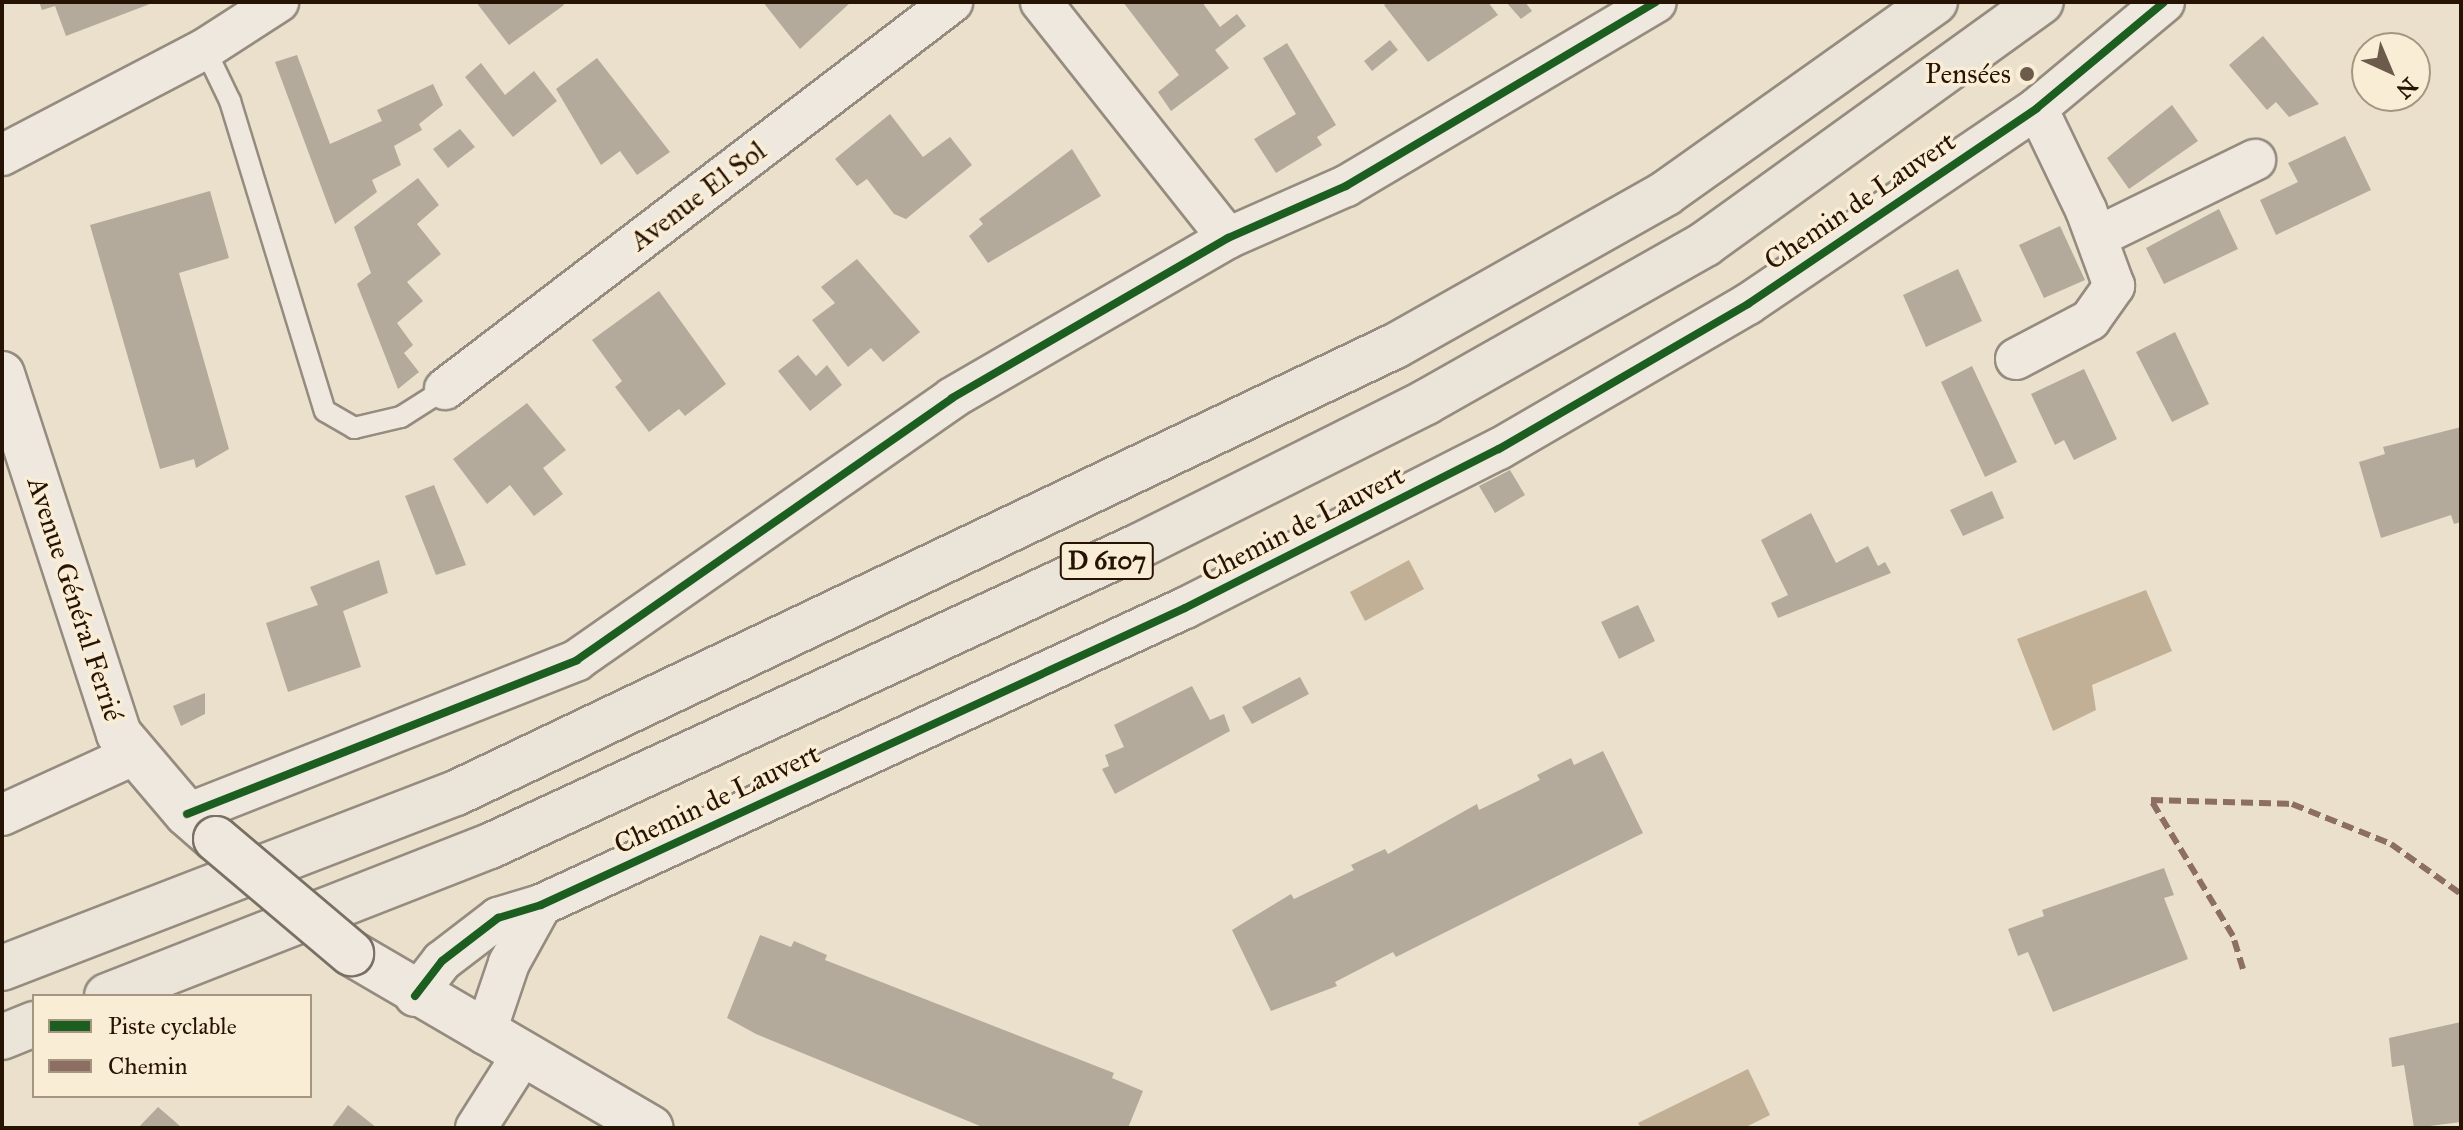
<!DOCTYPE html>
<meta charset="utf-8">
<style>
body{margin:0}
#map{position:relative;width:2463px;height:1130px;overflow:hidden;background:#ebe0cc;font-family:"IM FELL Great Primer",serif}
div>[style]{position:absolute}
.water>*{inset:0;background:#c2b096}
.building>*{inset:0;background:#b3aa9c}
.roads{filter:drop-shadow(2px 0 #958c7f) drop-shadow(-2px 0 #958c7f) drop-shadow(0 2px #958c7f) drop-shadow(0 -2px #958c7f)}
.lane>*{height:20px;margin:-10px;padding:0 10px;transform-origin:10px;border-radius:10px;background:#eee8de}
.street>*{height:40px;margin:-20px;padding:0 20px;transform-origin:20px;border-radius:20px;background:#eee8de}
.secondary>*{height:44px;margin:-22px;padding:0 22px;transform-origin:22px;border-radius:22px;background:#eee8de}
.highway>*{height:44px;margin:-22px;padding:0 22px;transform-origin:22px;border-radius:22px;background:#eae4d9}
.bridges{filter:drop-shadow(2px 0 #797064) drop-shadow(-2px 0 #797064) drop-shadow(0 2px #797064) drop-shadow(0 -2px #797064)}
.secondary-bridge>*{height:44px;margin:-22px;padding:0 22px;transform-origin:22px;border-radius:22px;background:#eee8de}
.quiet>*{height:6px;margin-top:-3px;transform-origin:0;background:repeating-linear-gradient(90deg,#8d6e63 0 12px,transparent 0 18px)}
.cycleway>*{height:8px;margin:-4px;padding:0 4px;transform-origin:4px;border-radius:4px;background:#1b5e20}
.dots>*{width:22px;height:22px;translate:-50% -50%;box-sizing:border-box;border:4px solid #faedd5;border-radius:50%}
span{translate:-50% -50%;white-space:nowrap;text-align:center;line-height:1.15;-webkit-text-stroke:7px #faedd5;paint-order:stroke}
.shield-label span{padding:2px 6px;background:#faedd5;border:2px solid;border-radius:6px;-webkit-text-stroke-width:0}
.shield-label{font-size:26px;color:#271304;font-weight:700}
.poi-label{font-size:28px;color:#271304}
.right{translate:-100% -50%;text-align:right}
.street-label{font-size:28px;color:#271304}
.frame{position:absolute;inset:0;border:4px solid #271304;pointer-events:none}
.legend{position:absolute;left:32px;top:994px;width:280px;height:104px;box-sizing:border-box;background:#faedd5;border:2px solid #a69681;margin:0;padding:10px 14px;list-style:none;font-size:24px;color:#271304}
.legend li{display:flex;align-items:center;gap:16px;height:40px}
.legend b{width:40px;border:2px solid #a69681}
.north{position:absolute;left:2351px;top:32px;width:80px;height:80px;box-sizing:border-box;background:#faedd5;border:2px solid #a69681;border-radius:50%;rotate:136deg;font-size:22px;font-weight:700;line-height:32px;text-align:center;color:#271304}
.north::after{content:'';display:block;margin:auto;width:28px;height:36px;background:#6c5b4a;clip-path:polygon(50% 0,100% 100%,50% 72%,0 100%)}
</style>
<div id="map">
<div class="water">
<div style="clip-path:polygon(1409px 560px,1424px 589px,1365px 621px,1350px 592px)"></div>
<div style="clip-path:polygon(2146px 590px,2172px 651px,2092px 685px,2096px 710px,2053px 731px,2017px 639px)"></div>
<div style="clip-path:polygon(1748px 1069px,1770px 1115px,1744px 1128px,1641px 1128px,1638px 1123px)"></div>
</div>
<div class="building">
<div style="clip-path:polygon(39px 2px,155px 2px,66px 36px,55px 6px,42px 10px)"></div>
<div style="clip-path:polygon(476px 2px,562px 2px,564px 5px,509px 45px)"></div>
<div style="clip-path:polygon(763px 2px,851px 2px,800px 49px)"></div>
<div style="clip-path:polygon(1123px 2px,1202px 2px,1220px 27px,1237px 14px,1246px 26px,1215px 50px,1229px 68px,1171px 111px,1158px 92px,1179px 75px)"></div>
<div style="clip-path:polygon(1388px 2px,1488px 2px,1498px 15px,1428px 62px,1384px 5px)"></div>
<div style="clip-path:polygon(1506px 2px,1525px 2px,1532px 11px,1521px 19px)"></div>
<div style="clip-path:polygon(2263px 36px,2319px 104px,2289px 117px,2276px 102px,2267px 110px,2229px 65px)"></div>
<div style="clip-path:polygon(1390px 40px,1398px 50px,1372px 71px,1364px 61px)"></div>
<div style="clip-path:polygon(1287px 43px,1336px 125px,1317px 137px,1322px 145px,1276px 173px,1254px 139px,1296px 114px,1263px 58px)"></div>
<div style="clip-path:polygon(297px 55px,330px 144px,382px 121px,377px 110px,433px 84px,443px 105px,419px 124px,422px 130px,394px 146px,401px 165px,372px 180px,377px 192px,335px 224px,275px 62px)"></div>
<div style="clip-path:polygon(597px 58px,670px 152px,637px 175px,620px 151px,601px 165px,556px 89px)"></div>
<div style="clip-path:polygon(481px 63px,505px 95px,534px 71px,557px 101px,513px 137px,465px 77px)"></div>
<div style="clip-path:polygon(2172px 105px,2198px 141px,2129px 189px,2107px 158px)"></div>
<div style="clip-path:polygon(890px 114px,923px 157px,950px 137px,972px 165px,906px 219px,894px 214px,867px 179px,857px 186px,835px 159px)"></div>
<div style="clip-path:polygon(460px 129px,475px 147px,448px 168px,433px 149px)"></div>
<div style="clip-path:polygon(2345px 136px,2371px 190px,2276px 235px,2260px 200px,2298px 182px,2288px 163px)"></div>
<div style="clip-path:polygon(1072px 149px,1101px 196px,988px 263px,969px 236px,983px 224px,979px 219px)"></div>
<div style="clip-path:polygon(418px 178px,439px 205px,417px 224px,441px 254px,407px 282px,423px 301px,397px 323px,413px 345px,404px 353px,419px 372px,398px 389px,357px 284px,371px 273px,354px 227px)"></div>
<div style="clip-path:polygon(210px 191px,229px 258px,179px 273px,229px 449px,196px 468px,194px 459px,160px 469px,90px 225px)"></div>
<div style="clip-path:polygon(2219px 209px,2238px 249px,2164px 284px,2146px 248px)"></div>
<div style="clip-path:polygon(2060px 226px,2085px 280px,2044px 298px,2019px 245px)"></div>
<div style="clip-path:polygon(857px 259px,920px 332px,883px 362px,871px 348px,848px 367px,812px 320px,835px 303px,821px 287px)"></div>
<div style="clip-path:polygon(1958px 269px,1982px 321px,1926px 347px,1903px 295px)"></div>
<div style="clip-path:polygon(659px 291px,726px 384px,685px 416px,679px 409px,649px 432px,615px 387px,622px 381px,592px 340px)"></div>
<div style="clip-path:polygon(2175px 332px,2209px 404px,2172px 422px,2136px 352px)"></div>
<div style="clip-path:polygon(798px 355px,816px 376px,827px 365px,842px 385px,810px 411px,778px 371px)"></div>
<div style="clip-path:polygon(1972px 366px,2017px 462px,1985px 477px,1941px 382px)"></div>
<div style="clip-path:polygon(2084px 369px,2117px 439px,2074px 460px,2064px 440px,2055px 445px,2031px 394px)"></div>
<div style="clip-path:polygon(527px 403px,566px 450px,543px 468px,563px 494px,534px 516px,510px 485px,487px 504px,453px 459px)"></div>
<div style="clip-path:polygon(2461px 427px,2461px 522px,2454px 524px,2451px 515px,2381px 538px,2359px 462px,2385px 454px,2383px 447px)"></div>
<div style="clip-path:polygon(1510px 470px,1525px 495px,1495px 513px,1479px 486px)"></div>
<div style="clip-path:polygon(434px 485px,466px 565px,436px 575px,405px 496px)"></div>
<div style="clip-path:polygon(1992px 491px,2004px 518px,1963px 536px,1950px 510px)"></div>
<div style="clip-path:polygon(1811px 513px,1836px 563px,1868px 546px,1878px 566px,1885px 562px,1891px 573px,1778px 618px,1771px 603px,1788px 595px,1761px 540px)"></div>
<div style="clip-path:polygon(379px 560px,388px 593px,343px 611px,361px 667px,288px 692px,266px 623px,318px 605px,310px 587px)"></div>
<div style="clip-path:polygon(1638px 605px,1655px 641px,1619px 659px,1601px 622px)"></div>
<div style="clip-path:polygon(1300px 677px,1309px 694px,1252px 724px,1242px 707px)"></div>
<div style="clip-path:polygon(1192px 686px,1210px 720px,1224px 714px,1230px 731px,1115px 794px,1102px 769px,1109px 766px,1105px 755px,1124px 747px,1114px 725px)"></div>
<div style="clip-path:polygon(205px 693px,205px 714px,181px 726px,173px 706px)"></div>
<div style="clip-path:polygon(1603px 751px,1643px 833px,1396px 957px,1393px 952px,1335px 982px,1337px 986px,1271px 1011px,1232px 930px,1291px 894px,1294px 899px,1354px 870px,1351px 865px,1385px 849px,1388px 854px,1477px 804px,1479px 810px,1540px 780px,1537px 775px,1571px 758px,1574px 765px)"></div>
<div style="clip-path:polygon(2164px 868px,2174px 895px,2164px 898px,2188px 959px,2053px 1012px,2028px 952px,2018px 956px,2008px 929px,2044px 916px,2042px 910px)"></div>
<div style="clip-path:polygon(760px 935px,791px 947px,794px 941px,827px 955px,825px 960px,1114px 1073px,1112px 1078px,1143px 1091px,1128px 1128px,980px 1126px,756px 1034px,727px 1018px)"></div>
<div style="clip-path:polygon(2461px 1022px,2461px 1122px,2414px 1128px,2404px 1065px,2392px 1067px,2389px 1038px)"></div>
<div style="clip-path:polygon(348px 1105px,377px 1128px,331px 1128px)"></div>
<div style="clip-path:polygon(158px 1107px,172px 1119px,182px 1128px,138px 1128px)"></div>
</div>
<div class="roads">
<div class="lane">
<div style="left:205px;top:49px;width:58px;rotate:64.3deg"></div>
<div style="left:230px;top:101px;width:324px;rotate:73deg"></div>
<div style="left:325px;top:411px;width:34px;rotate:30deg"></div>
<div style="left:354px;top:428px;width:48px;rotate:-13.2deg"></div>
<div style="left:401px;top:417px;width:52px;rotate:-32.5deg"></div>
</div>
<div class="street">
<div style="left:1041px;top:2px;width:301px;rotate:51.6deg"></div>
<div style="left:2px;top:155px;width:229px;rotate:-27.6deg"></div>
<div style="left:205px;top:49px;width:87px;rotate:-32.8deg"></div>
<div style="left:2097px;top:237px;width:176px;rotate:-26deg"></div>
<div style="left:2016px;top:359px;width:84px;rotate:-27.8deg"></div>
<div style="left:2090px;top:320px;width:42px;rotate:-54.8deg"></div>
<div style="left:2114px;top:286px;width:81px;rotate:-110.2deg"></div>
<div style="left:2086px;top:210px;width:113px;rotate:-115.7deg"></div>
<div style="left:445px;top:389px;width:638px;rotate:-37.35deg"></div>
<div style="left:187px;top:814px;width:419px;rotate:-21.5deg"></div>
<div style="left:577px;top:660px;width:457px;rotate:-34.9deg"></div>
<div style="left:952px;top:398px;width:319px;rotate:-30.1deg"></div>
<div style="left:1228px;top:238px;width:129px;rotate:-23.8deg"></div>
<div style="left:1346px;top:186px;width:360px;rotate:-30.7deg"></div>
<div style="left:2px;top:815px;width:146px;rotate:-24.6deg"></div>
<div style="left:415px;top:996px;width:44px;rotate:-52.4deg"></div>
<div style="left:442px;top:961px;width:71px;rotate:-37.5deg"></div>
<div style="left:498px;top:918px;width:45px;rotate:-16.8deg"></div>
<div style="left:541px;top:905px;width:709px;rotate:-24.76deg"></div>
<div style="left:1185px;top:608px;width:352px;rotate:-26.9deg"></div>
<div style="left:1499px;top:449px;width:288px;rotate:-30.2deg"></div>
<div style="left:1748px;top:304px;width:349px;rotate:-34.1deg"></div>
<div style="left:2037px;top:108px;width:165px;rotate:-39.8deg"></div>
<div style="left:485px;top:1034px;width:75px;rotate:-71.3deg"></div>
<div style="left:509px;top:963px;width:66px;rotate:-61.1deg"></div>
<div style="left:476px;top:1128px;width:88px;rotate:-57.6deg"></div>
</div>
<div class="secondary">
<div style="left:2px;top:374px;width:379px;rotate:72deg"></div>
<div style="left:119px;top:734px;width:105px;rotate:49.6deg"></div>
<div style="left:187px;top:814px;width:38px;rotate:41deg"></div>
<div style="left:351px;top:953px;width:347px;rotate:30.3deg"></div>
</div>
<div class="highway">
<div style="left:2px;top:968px;width:487px;rotate:-21.1deg"></div>
<div style="left:456px;top:793px;width:1040px;rotate:-25.46deg"></div>
<div style="left:1395px;top:346px;width:311px;rotate:-29.4deg"></div>
<div style="left:1666px;top:193px;width:330px;rotate:-35.4deg"></div>
<div style="left:107px;top:996px;width:411px;rotate:-21.4deg"></div>
<div style="left:490px;top:846px;width:715px;rotate:-24.81deg"></div>
<div style="left:1139px;top:546px;width:321px;rotate:-26.6deg"></div>
<div style="left:1426px;top:402px;width:321px;rotate:-29.5deg"></div>
<div style="left:1705px;top:244px;width:414px;rotate:-35.8deg"></div>
<div style="left:2px;top:1037px;width:35px;rotate:-22deg"></div>
</div>
</div>
<div class="bridges">
<div class="secondary-bridge">
<div style="left:216px;top:839px;width:177px;rotate:40.2deg"></div>
</div>
</div>
<div class="quiet">
<div style="left:2243px;top:969px;width:34px;rotate:-107deg"></div>
<div style="left:2233px;top:936px;width:159px;rotate:-121.1deg"></div>
<div style="left:2151px;top:800px;width:141px;rotate:1.6deg"></div>
<div style="left:2292px;top:804px;width:107px;rotate:22deg"></div>
<div style="left:2391px;top:844px;width:86px;rotate:35.5deg"></div>
</div>
<div class="cycleway">
<div style="left:187px;top:814px;width:419px;rotate:-21.5deg"></div>
<div style="left:577px;top:660px;width:457px;rotate:-34.9deg"></div>
<div style="left:952px;top:398px;width:319px;rotate:-30.1deg"></div>
<div style="left:1228px;top:238px;width:129px;rotate:-23.8deg"></div>
<div style="left:1346px;top:186px;width:360px;rotate:-30.7deg"></div>
<div style="left:415px;top:996px;width:44px;rotate:-52.4deg"></div>
<div style="left:442px;top:961px;width:71px;rotate:-37.5deg"></div>
<div style="left:498px;top:918px;width:45px;rotate:-16.8deg"></div>
<div style="left:541px;top:905px;width:709px;rotate:-24.76deg"></div>
<div style="left:1185px;top:608px;width:352px;rotate:-26.9deg"></div>
<div style="left:1499px;top:449px;width:288px;rotate:-30.2deg"></div>
<div style="left:1748px;top:304px;width:349px;rotate:-34.1deg"></div>
<div style="left:2037px;top:108px;width:165px;rotate:-39.8deg"></div>
</div>
<div class="dots">
<div style="left:2027px;top:74px;background:#6c5b4a"></div>
</div>
<div class="shield-label">
<span style="left:1107px;top:561px">D 6107</span>
</div>
<div class="poi-label">
<span class="right" style="left:2011px;top:74px">Pensées</span>
</div>
<div class="street-label">
<span style="left:698px;top:196px;rotate:-37deg">Avenue El Sol</span>
<span style="left:1860px;top:201px;rotate:-34deg">Chemin de Lauvert</span>
<span style="left:1303px;top:524px;rotate:-27deg">Chemin de Lauvert</span>
<span style="left:75px;top:599px;rotate:72deg">Avenue Général Ferrié</span>
<span style="left:717px;top:799px;rotate:-25deg">Chemin de Lauvert</span>
</div>
<div class="frame"></div>
<ul class="legend">
<li><b style="height:10px;background:#1b5e20"></b>Piste cyclable</li>
<li><b style="height:10px;background:#8d6e63"></b>Chemin</li>
</ul>
<div class="north">N</div>
</div>
